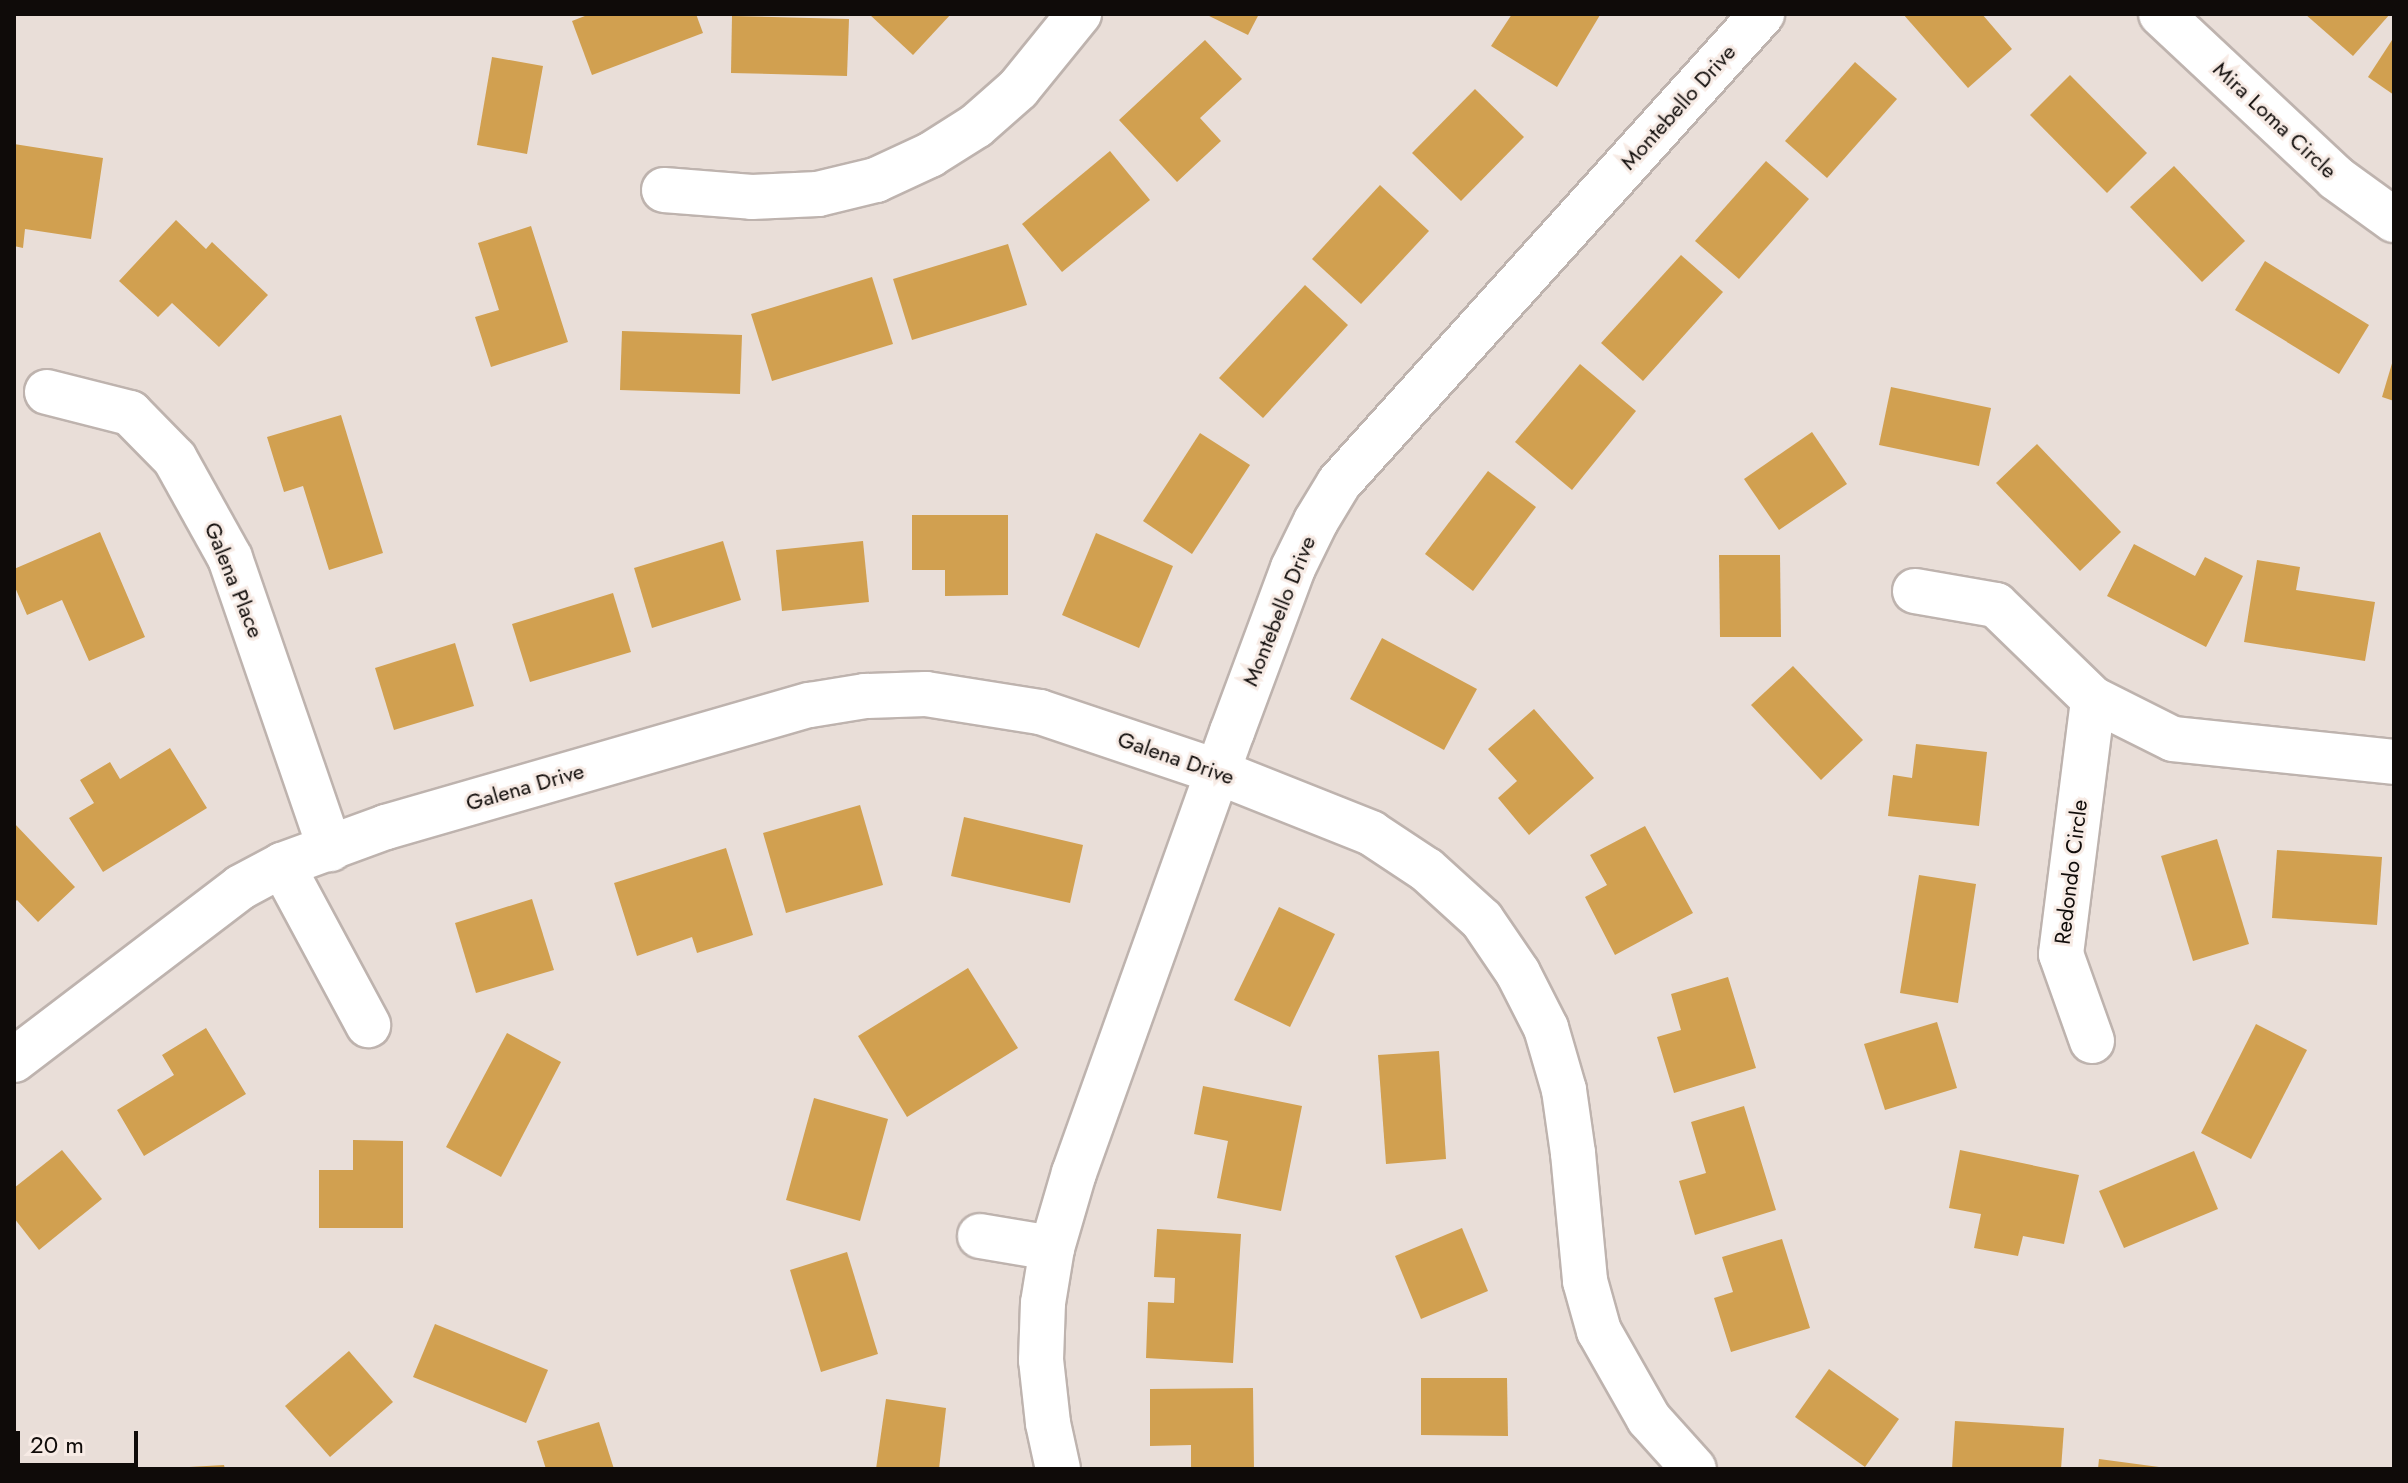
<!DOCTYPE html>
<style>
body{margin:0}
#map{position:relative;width:2408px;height:1483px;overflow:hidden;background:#e9ded8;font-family:Jost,sans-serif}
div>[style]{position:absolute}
.building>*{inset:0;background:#d1a050}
.roads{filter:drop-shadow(2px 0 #beb3ae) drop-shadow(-2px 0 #beb3ae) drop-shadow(0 2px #beb3ae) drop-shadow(0 -2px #beb3ae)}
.minor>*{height:44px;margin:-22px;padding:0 22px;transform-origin:22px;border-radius:22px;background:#fff}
span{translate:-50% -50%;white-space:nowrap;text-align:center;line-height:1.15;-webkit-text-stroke:6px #f7ebe5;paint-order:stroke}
.street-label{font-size:22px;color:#0f0b09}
.frame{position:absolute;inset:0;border:16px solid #0f0b09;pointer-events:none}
.scale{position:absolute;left:16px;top:1431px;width:122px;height:36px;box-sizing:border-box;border:4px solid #0f0b09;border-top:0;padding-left:10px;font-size:24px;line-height:28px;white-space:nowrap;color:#0f0b09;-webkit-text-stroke:6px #f7ebe5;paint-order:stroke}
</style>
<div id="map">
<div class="building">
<div style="clip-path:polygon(590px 14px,696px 14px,703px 33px,592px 75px,572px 21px)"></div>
<div style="clip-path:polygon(869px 14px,951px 14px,913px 55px)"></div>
<div style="clip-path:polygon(1205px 14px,1259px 14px,1248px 35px)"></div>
<div style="clip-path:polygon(1512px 14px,1598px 14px,1600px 15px,1557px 87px,1491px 46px)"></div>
<div style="clip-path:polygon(1903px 14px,1982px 14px,2012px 49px,1968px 88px)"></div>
<div style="clip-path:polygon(2305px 14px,2390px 14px,2353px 56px)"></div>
<div style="clip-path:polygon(732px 16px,849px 19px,847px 76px,731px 73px)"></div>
<div style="clip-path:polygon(2394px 37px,2394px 95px,2368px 77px)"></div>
<div style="clip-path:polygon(1205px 40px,1242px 79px,1200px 118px,1221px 141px,1177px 182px,1119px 120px)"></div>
<div style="clip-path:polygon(492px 57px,543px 66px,527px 154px,477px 145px)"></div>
<div style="clip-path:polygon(1855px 62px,1897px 99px,1827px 178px,1785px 141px)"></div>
<div style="clip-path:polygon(2070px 75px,2147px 153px,2107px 193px,2030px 115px)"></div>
<div style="clip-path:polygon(1475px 89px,1524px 137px,1461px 201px,1412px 153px)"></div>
<div style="clip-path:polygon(14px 144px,103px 158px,91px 239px,25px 229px,23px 248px,14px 246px)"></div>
<div style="clip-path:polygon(1110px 151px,1150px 200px,1062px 272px,1022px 224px)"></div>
<div style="clip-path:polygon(1766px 161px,1809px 199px,1739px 279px,1695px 241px)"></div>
<div style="clip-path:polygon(2174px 166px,2245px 241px,2202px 282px,2130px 207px)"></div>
<div style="clip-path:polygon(1380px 185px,1429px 231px,1361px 304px,1312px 259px)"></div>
<div style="clip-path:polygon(176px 220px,206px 249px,212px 242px,268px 295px,219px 347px,172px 303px,158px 317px,119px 281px)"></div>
<div style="clip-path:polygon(531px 226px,568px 342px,491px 367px,475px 317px,499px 310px,478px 243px)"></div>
<div style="clip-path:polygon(1008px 244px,1027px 305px,912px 340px,893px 279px)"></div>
<div style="clip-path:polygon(1681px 255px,1723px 292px,1643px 381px,1601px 343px)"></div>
<div style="clip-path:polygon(2265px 261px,2369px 325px,2339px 374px,2235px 310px)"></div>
<div style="clip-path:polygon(872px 277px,893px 344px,772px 381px,751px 314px)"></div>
<div style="clip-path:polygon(1305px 285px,1348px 325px,1263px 418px,1219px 378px)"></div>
<div style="clip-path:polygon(622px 331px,742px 335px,740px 394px,620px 390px)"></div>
<div style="clip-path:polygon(2393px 360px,2394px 360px,2394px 401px,2382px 397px)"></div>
<div style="clip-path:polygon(1580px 364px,1636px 411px,1572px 490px,1515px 442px)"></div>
<div style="clip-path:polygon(1891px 387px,1991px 408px,1979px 466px,1879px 445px)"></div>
<div style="clip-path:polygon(341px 415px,383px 553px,329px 570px,303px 486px,284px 492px,267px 437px)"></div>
<div style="clip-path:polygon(1812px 432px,1847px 484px,1779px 530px,1744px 479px)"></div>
<div style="clip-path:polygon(1200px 433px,1250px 465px,1192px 554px,1143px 521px)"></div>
<div style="clip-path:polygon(2037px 444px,2121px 532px,2080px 571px,1996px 483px)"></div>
<div style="clip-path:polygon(1488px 471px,1536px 507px,1473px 591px,1425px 554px)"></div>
<div style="clip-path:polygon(912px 515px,1008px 515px,1008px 595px,945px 596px,945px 570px,912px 570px)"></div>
<div style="clip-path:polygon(100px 532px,145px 637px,89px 661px,62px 600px,27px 615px,14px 585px,14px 569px)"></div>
<div style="clip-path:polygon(1096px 533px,1173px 566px,1139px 648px,1062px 615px)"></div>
<div style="clip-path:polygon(723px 541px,741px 600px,652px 628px,634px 568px)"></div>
<div style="clip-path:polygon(863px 541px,869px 602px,782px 611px,776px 550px)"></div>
<div style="clip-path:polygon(2134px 544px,2195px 576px,2205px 557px,2243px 576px,2206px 647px,2107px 596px)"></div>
<div style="clip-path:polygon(1719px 555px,1780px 555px,1781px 637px,1720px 637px)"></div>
<div style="clip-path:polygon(2257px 560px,2300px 567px,2296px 590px,2375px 602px,2365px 661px,2244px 642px)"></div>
<div style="clip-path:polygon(613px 593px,631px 652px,530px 682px,512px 624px)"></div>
<div style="clip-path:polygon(1382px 638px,1477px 689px,1444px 750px,1350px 699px)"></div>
<div style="clip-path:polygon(455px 643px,474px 706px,394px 730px,375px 668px)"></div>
<div style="clip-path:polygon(1793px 666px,1863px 740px,1821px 780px,1751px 705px)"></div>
<div style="clip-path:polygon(1534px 709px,1594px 778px,1529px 835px,1498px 798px,1517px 781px,1488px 749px)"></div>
<div style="clip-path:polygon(1916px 744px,1987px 752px,1979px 826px,1888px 816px,1893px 775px,1912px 778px)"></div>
<div style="clip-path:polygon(170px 748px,207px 808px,103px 872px,69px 818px,94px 803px,80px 780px,110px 762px,120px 779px)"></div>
<div style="clip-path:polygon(860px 805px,883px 885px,786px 913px,763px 833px)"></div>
<div style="clip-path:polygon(964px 817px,1083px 845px,1070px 903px,951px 876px)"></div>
<div style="clip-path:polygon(14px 823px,75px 887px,38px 922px,17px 900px,14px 903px)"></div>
<div style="clip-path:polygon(1645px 826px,1693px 913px,1615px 955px,1585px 897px,1607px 885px,1590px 855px)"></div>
<div style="clip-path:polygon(2217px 839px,2249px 944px,2193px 961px,2161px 856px)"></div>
<div style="clip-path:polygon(726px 848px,753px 935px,697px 953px,692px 937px,637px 956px,614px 883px)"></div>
<div style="clip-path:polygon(2277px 850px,2382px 857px,2377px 925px,2272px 918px)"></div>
<div style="clip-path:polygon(1919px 875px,1976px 884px,1958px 1003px,1900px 993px)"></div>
<div style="clip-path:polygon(532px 899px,554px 970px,476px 993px,455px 923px)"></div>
<div style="clip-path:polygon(1279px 907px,1335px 934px,1290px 1027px,1234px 1000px)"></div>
<div style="clip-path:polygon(968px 968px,1018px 1048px,907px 1117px,858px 1036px)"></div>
<div style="clip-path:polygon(1728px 977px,1756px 1068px,1674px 1093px,1657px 1037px,1681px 1030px,1671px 994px)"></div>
<div style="clip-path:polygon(1937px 1022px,1957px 1088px,1885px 1110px,1864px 1044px)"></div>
<div style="clip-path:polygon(2256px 1024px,2307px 1050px,2251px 1159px,2201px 1133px)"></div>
<div style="clip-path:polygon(206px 1028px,246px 1094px,144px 1156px,117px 1110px,174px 1075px,162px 1055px)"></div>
<div style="clip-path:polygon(507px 1033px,561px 1062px,501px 1177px,446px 1147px)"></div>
<div style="clip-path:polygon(1439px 1051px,1446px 1159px,1386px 1164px,1378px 1055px)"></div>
<div style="clip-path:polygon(1203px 1086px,1302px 1106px,1281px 1211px,1217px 1198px,1228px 1141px,1194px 1134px)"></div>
<div style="clip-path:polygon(814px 1098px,888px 1119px,860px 1221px,786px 1200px)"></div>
<div style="clip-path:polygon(1744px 1106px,1776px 1210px,1695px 1235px,1679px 1181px,1706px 1173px,1691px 1122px)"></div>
<div style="clip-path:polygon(353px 1140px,403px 1141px,403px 1228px,319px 1228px,319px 1170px,353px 1170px)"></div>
<div style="clip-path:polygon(62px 1150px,102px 1199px,39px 1250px,14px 1218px,14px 1188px)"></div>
<div style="clip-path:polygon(1960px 1150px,2079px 1175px,2064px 1244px,2023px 1236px,2018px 1256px,1974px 1248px,1981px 1214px,1949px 1208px)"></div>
<div style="clip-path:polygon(2194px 1151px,2218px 1209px,2124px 1248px,2099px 1191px)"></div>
<div style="clip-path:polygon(1462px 1228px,1488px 1291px,1421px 1319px,1395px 1256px)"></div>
<div style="clip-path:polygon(1157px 1229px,1241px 1234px,1233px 1363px,1146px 1358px,1148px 1302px,1174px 1303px,1175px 1278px,1154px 1277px)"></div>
<div style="clip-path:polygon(1782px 1239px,1810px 1328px,1731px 1352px,1714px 1298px,1733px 1292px,1722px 1257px)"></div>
<div style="clip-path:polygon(847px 1252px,878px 1354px,821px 1372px,790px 1270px)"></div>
<div style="clip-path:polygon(435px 1324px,548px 1370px,526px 1423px,413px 1377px)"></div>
<div style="clip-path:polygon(349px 1351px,393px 1402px,330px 1457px,285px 1406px)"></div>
<div style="clip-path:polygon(1829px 1369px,1899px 1419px,1865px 1467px,1795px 1417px)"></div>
<div style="clip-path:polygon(1421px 1378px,1507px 1378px,1508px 1436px,1421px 1435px)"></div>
<div style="clip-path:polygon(1253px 1388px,1254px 1469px,1191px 1469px,1191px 1445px,1150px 1446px,1150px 1389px)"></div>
<div style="clip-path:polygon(886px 1399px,946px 1408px,939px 1469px,876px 1469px)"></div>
<div style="clip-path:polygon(1955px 1421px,2064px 1428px,2061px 1469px,1952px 1469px)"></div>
<div style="clip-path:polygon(599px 1422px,614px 1469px,546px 1469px,537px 1441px)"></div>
<div style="clip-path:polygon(2099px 1459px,2159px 1467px,2159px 1469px,2098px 1469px)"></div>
<div style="clip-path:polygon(224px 1465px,225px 1469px,189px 1469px,189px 1467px)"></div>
</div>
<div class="roads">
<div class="minor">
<div style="left:2161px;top:14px;width:240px;rotate:43.1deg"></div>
<div style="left:2336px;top:178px;width:72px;rotate:35.9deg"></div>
<div style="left:664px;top:190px;width:88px;rotate:4.5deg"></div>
<div style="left:752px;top:197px;width:66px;rotate:-2.6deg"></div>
<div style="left:818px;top:194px;width:60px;rotate:-13.6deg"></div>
<div style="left:876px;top:180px;width:60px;rotate:-24.8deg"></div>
<div style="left:930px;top:155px;width:54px;rotate:-32.2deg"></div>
<div style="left:976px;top:126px;width:56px;rotate:-41.4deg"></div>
<div style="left:1018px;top:89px;width:97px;rotate:-50.9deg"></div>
<div style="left:47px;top:392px;width:86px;rotate:14.2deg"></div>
<div style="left:130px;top:413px;width:64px;rotate:45.6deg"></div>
<div style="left:175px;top:459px;width:113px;rotate:60.9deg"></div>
<div style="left:230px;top:558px;width:308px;rotate:71deg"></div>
<div style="left:1915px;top:591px;width:82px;rotate:9.8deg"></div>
<div style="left:1996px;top:605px;width:135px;rotate:44.1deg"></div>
<div style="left:2093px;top:699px;width:89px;rotate:26.6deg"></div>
<div style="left:2173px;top:739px;width:222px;rotate:5.9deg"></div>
<div style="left:282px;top:865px;width:182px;rotate:61.7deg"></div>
<div style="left:2092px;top:1041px;width:92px;rotate:-109.6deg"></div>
<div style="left:2061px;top:954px;width:257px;rotate:-82.8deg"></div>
<div style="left:14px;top:1060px;width:285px;rotate:-37.3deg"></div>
<div style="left:241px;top:887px;width:47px;rotate:-28.2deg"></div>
<div style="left:282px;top:865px;width:111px;rotate:-20.1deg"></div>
<div style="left:386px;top:827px;width:441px;rotate:-16.1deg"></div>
<div style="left:810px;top:705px;width:56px;rotate:-9.3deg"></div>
<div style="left:865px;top:696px;width:61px;rotate:-1.9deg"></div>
<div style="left:926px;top:694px;width:115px;rotate:9deg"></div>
<div style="left:1040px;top:712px;width:188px;rotate:18.6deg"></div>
<div style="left:1218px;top:772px;width:165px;rotate:21.7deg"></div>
<div style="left:1371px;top:833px;width:67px;rotate:33.5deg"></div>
<div style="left:1427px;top:870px;width:74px;rotate:42.3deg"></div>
<div style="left:1482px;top:920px;width:64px;rotate:55.8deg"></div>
<div style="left:1518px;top:973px;width:62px;rotate:63deg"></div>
<div style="left:1546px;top:1028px;width:65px;rotate:73.8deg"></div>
<div style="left:1564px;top:1090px;width:64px;rotate:81.9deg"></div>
<div style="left:1573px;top:1153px;width:129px;rotate:84.6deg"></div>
<div style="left:1585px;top:1281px;width:52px;rotate:74.4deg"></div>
<div style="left:1599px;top:1331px;width:101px;rotate:60.4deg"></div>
<div style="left:1649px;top:1419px;width:67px;rotate:48deg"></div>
<div style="left:980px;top:1236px;width:73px;rotate:9.5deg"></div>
<div style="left:1058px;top:1469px;width:47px;rotate:-102.3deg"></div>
<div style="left:1048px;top:1423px;width:63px;rotate:-96.3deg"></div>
<div style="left:1041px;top:1360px;width:57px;rotate:-88deg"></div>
<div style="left:1043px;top:1303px;width:56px;rotate:-80.7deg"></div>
<div style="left:1052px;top:1248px;width:78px;rotate:-73.7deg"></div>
<div style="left:1074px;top:1173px;width:468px;rotate:-70.3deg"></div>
<div style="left:1232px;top:732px;width:175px;rotate:-69.6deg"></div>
<div style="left:1293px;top:568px;width:52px;rotate:-63.9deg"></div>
<div style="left:1316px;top:521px;width:44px;rotate:-58.8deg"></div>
<div style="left:1339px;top:483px;width:632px;rotate:-47.95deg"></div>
</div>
</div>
<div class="street-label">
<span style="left:1678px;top:107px;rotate:-48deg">Montebello Drive</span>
<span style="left:2275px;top:120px;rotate:43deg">Mira Loma Circle</span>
<span style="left:234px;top:580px;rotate:68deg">Galena Place</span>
<span style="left:1279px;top:611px;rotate:-68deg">Montebello Drive</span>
<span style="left:1176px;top:758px;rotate:19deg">Galena Drive</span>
<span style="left:525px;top:787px;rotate:-16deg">Galena Drive</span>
<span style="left:2071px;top:872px;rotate:-83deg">Redondo Circle</span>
</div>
<div class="frame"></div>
<div class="scale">20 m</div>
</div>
